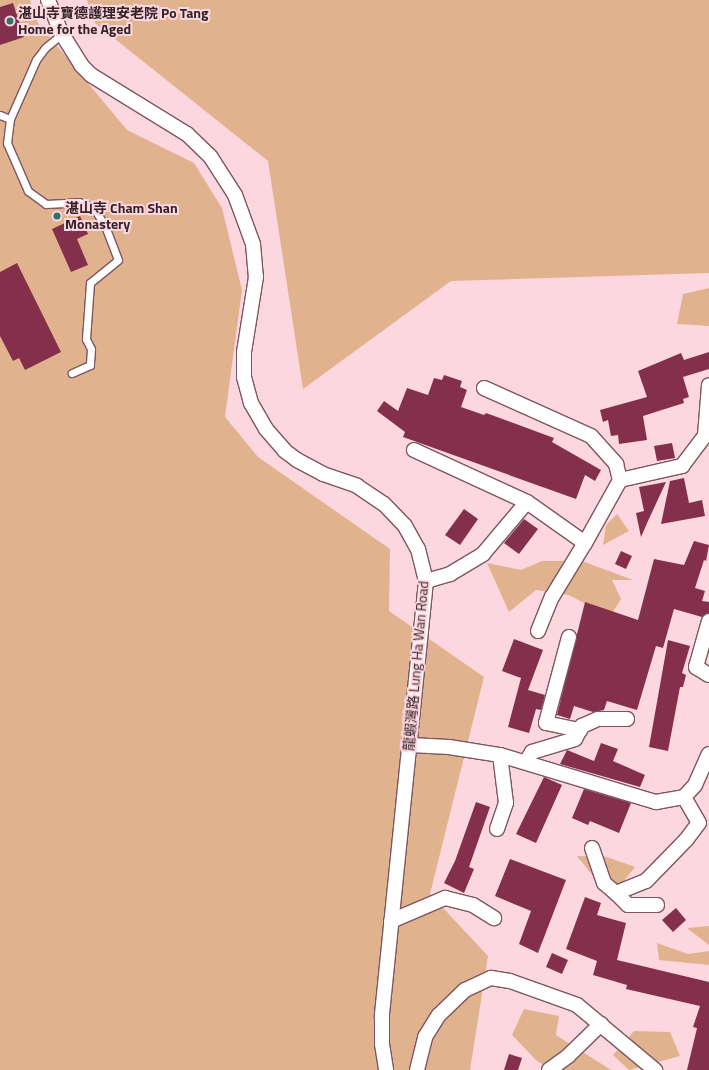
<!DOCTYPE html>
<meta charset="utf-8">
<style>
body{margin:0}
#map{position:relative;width:709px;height:1070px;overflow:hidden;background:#fdd7e0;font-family:"Titillium Web","Noto Sans TC",sans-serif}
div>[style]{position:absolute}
.green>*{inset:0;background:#e0b38e}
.building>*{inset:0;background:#84304d}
.roads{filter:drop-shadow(1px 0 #7d5560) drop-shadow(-1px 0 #7d5560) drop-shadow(0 1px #7d5560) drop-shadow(0 -1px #7d5560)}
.lane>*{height:7px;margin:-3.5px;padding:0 3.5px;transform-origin:3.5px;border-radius:3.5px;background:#fff}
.street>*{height:14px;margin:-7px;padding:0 7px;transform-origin:7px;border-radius:7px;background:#fff}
.dots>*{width:11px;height:11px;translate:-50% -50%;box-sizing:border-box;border:2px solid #fdd7e0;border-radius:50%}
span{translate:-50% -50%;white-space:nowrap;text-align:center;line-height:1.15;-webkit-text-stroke:4px #fdd7e0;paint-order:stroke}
.poi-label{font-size:14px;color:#342328;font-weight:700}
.left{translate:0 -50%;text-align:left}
.street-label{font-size:14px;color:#342328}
</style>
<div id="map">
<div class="green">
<div style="clip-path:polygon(0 0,30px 0,38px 23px,127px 130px,194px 163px,222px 208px,242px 290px,225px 417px,258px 457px,390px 549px,389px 611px,484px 677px,430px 894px,488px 956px,470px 1070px,0 1070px)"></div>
<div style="clip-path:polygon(87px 0,709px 0,709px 273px,451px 281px,303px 389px,268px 161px,95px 23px)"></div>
<div style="clip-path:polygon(709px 288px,709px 326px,677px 324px,683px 294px)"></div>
<div style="clip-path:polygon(617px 514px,629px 531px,603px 545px,606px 525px)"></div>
<div style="clip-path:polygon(542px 561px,582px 561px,633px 580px,612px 580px,621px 599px,610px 617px,569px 595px,536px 590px,509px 612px,487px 563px,521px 570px)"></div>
<div style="clip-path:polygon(577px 856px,607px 857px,635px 867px,620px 886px,593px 876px)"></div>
<div style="clip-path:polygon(709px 926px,709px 945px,687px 928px)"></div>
<div style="clip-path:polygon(657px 943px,688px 954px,709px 951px,709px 965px,659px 960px)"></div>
<div style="clip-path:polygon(524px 1009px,559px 1016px,556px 1035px,611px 1070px,553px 1070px,537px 1061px,512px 1035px)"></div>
<div style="clip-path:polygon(634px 1031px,670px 1032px,680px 1056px,629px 1070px,613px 1055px)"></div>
</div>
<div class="building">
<div style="clip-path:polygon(13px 3px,24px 37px,0 45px,0 7px)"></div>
<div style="clip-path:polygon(80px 216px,88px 234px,77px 239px,88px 265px,71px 272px,52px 229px)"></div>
<div style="clip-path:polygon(17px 263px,61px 352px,25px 370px,19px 358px,13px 361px,0 336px,0 272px)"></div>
<div style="clip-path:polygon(709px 352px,709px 369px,683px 377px,689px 397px,683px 399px,684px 403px,643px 416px,647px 440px,619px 444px,618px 435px,611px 436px,608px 420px,603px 422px,600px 410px,647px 397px,638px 371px,681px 353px,684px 360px)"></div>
<div style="clip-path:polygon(444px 375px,462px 381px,460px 387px,467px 390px,461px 407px,484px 415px,486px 413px,554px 438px,552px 442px,601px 470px,595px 481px,585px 475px,576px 499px,403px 437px,405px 432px,377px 411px,384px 401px,398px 411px,407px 388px,428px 395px,434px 378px,442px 380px)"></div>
<div style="clip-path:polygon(672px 443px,675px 458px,657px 461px,654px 446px)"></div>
<div style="clip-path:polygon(684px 478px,689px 503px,702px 500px,705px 516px,661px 524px,670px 481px)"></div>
<div style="clip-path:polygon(666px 482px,648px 521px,641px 537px,636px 513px,644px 511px,639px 487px)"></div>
<div style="clip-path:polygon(464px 509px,478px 519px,460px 545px,445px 535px)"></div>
<div style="clip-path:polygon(524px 519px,538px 529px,519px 554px,504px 543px)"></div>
<div style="clip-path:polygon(694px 541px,709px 545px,706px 561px,704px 560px,695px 588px,705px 591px,702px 601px,709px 602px,709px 613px,702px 617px,674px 609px,663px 648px,656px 646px,637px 710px,607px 701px,604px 710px,593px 712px,574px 706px,570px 719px,557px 715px,585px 602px,638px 620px,654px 559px,684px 565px)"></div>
<div style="clip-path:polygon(621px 551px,632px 556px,626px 569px,615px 564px)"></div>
<div style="clip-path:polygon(514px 639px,543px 650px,528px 690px,545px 695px,541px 710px,536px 709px,529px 733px,508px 727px,521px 678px,502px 671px)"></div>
<div style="clip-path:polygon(668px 640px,690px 646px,682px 673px,686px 675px,683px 687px,680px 687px,668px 751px,649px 747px)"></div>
<div style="clip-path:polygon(601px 743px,618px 749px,613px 761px,645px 775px,640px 787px,560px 764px,567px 750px,594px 761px)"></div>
<div style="clip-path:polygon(544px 777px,562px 785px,536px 843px,516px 834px)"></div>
<div style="clip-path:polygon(584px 789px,631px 803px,619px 833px,590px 821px,588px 825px,572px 818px)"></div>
<div style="clip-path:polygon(476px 802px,490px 807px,469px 867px,474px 869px,464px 893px,444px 883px,455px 861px)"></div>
<div style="clip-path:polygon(510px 859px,566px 880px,538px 953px,519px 944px,531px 911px,495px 896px)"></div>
<div style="clip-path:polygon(585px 897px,601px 903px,597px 915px,626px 923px,617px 960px,709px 982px,709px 1070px,687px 1070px,697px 1028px,693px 1027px,700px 1006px,626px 989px,627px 985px,593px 975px,597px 961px,566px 949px)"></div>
<div style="clip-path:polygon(676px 908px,686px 920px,673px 932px,662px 920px)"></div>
<div style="clip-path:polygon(552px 953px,568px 960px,562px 974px,546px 967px)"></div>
<div style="clip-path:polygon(509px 1054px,522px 1058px,518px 1070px,504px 1070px)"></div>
</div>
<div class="roads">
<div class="lane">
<div style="left:62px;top:34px;width:22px;rotate:141deg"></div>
<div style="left:45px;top:48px;width:15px;rotate:127deg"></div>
<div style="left:36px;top:60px;width:64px;rotate:113.8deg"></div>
<div style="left:10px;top:119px;width:24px;rotate:97deg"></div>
<div style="left:7px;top:143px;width:52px;rotate:66.4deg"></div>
<div style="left:28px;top:191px;width:22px;rotate:36deg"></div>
<div style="left:46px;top:204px;width:33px;rotate:-3deg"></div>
<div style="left:79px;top:202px;width:16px;rotate:22deg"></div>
<div style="left:94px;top:208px;width:21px;rotate:59deg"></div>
<div style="left:105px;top:226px;width:36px;rotate:69deg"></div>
<div style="left:118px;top:260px;width:36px;rotate:141deg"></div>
<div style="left:90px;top:283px;width:56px;rotate:94.1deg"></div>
<div style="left:86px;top:339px;width:11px;rotate:63deg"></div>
<div style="left:91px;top:349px;width:16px;rotate:94deg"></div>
<div style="left:90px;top:365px;width:20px;rotate:156deg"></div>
<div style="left:0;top:115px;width:11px;rotate:22deg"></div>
</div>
<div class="street">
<div style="left:48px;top:0;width:37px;rotate:68deg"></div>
<div style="left:62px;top:34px;width:36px;rotate:58deg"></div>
<div style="left:81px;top:65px;width:14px;rotate:45deg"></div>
<div style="left:91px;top:75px;width:113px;rotate:31.6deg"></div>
<div style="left:187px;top:134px;width:32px;rotate:44deg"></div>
<div style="left:210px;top:156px;width:46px;rotate:57.3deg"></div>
<div style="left:235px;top:195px;width:52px;rotate:69.8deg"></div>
<div style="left:253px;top:244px;width:33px;rotate:85deg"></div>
<div style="left:256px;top:277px;width:76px;rotate:99.1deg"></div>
<div style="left:244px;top:352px;width:25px;rotate:90deg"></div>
<div style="left:244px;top:377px;width:27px;rotate:75deg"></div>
<div style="left:251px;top:403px;width:30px;rotate:60deg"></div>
<div style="left:266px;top:429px;width:29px;rotate:49deg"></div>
<div style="left:285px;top:451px;width:15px;rotate:37deg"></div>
<div style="left:297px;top:460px;width:30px;rotate:28deg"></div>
<div style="left:323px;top:474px;width:36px;rotate:19deg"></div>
<div style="left:357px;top:486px;width:32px;rotate:34deg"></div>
<div style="left:384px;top:504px;width:30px;rotate:46deg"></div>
<div style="left:405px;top:526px;width:26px;rotate:61deg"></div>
<div style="left:418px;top:549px;width:33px;rotate:76deg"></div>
<div style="left:426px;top:581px;width:438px;rotate:95.8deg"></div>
<div style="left:382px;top:1017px;width:27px;rotate:90deg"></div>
<div style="left:382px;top:1044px;width:26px;rotate:81deg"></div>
<div style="left:484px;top:388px;width:117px;rotate:24.2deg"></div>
<div style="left:591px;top:436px;width:38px;rotate:48deg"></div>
<div style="left:616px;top:464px;width:16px;rotate:76deg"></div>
<div style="left:705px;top:435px;width:50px;rotate:-85.4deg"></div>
<div style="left:414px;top:450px;width:124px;rotate:24.7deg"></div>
<div style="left:426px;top:581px;width:25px;rotate:-16deg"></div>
<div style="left:450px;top:574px;width:39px;rotate:-31deg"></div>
<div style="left:483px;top:554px;width:68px;rotate:-49.8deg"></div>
<div style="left:527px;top:502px;width:71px;rotate:35.3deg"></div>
<div style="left:585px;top:543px;width:72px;rotate:-60.9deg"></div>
<div style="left:620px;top:480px;width:64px;rotate:-12.7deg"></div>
<div style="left:682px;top:466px;width:39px;rotate:-53deg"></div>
<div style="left:705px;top:435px;width:4px;rotate:-14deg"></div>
<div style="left:709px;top:621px;width:48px;rotate:105.8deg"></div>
<div style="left:696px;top:667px;width:15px;rotate:32deg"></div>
<div style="left:538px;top:631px;width:37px;rotate:-68deg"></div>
<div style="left:552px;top:597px;width:63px;rotate:-58.6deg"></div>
<div style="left:569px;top:637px;width:89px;rotate:105deg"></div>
<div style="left:546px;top:723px;width:35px;rotate:12deg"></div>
<div style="left:410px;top:745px;width:39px;rotate:3deg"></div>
<div style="left:449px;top:747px;width:52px;rotate:8.9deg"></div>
<div style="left:500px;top:755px;width:163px;rotate:16.8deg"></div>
<div style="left:656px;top:802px;width:28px;rotate:-10deg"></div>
<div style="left:684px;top:797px;width:16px;rotate:-47deg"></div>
<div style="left:695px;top:785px;width:34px;rotate:-66deg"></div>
<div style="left:526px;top:762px;width:12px;rotate:-59deg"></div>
<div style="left:532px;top:752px;width:45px;rotate:-16.8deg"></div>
<div style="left:575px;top:739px;width:15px;rotate:-62deg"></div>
<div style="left:582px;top:726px;width:17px;rotate:-24deg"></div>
<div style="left:598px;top:719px;width:29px"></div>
<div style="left:497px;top:829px;width:28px;rotate:-71deg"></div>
<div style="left:506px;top:803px;width:48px;rotate:-97.1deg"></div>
<div style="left:592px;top:848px;width:37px;rotate:71deg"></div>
<div style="left:604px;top:883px;width:16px;rotate:40deg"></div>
<div style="left:657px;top:905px;width:29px;rotate:180deg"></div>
<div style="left:628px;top:905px;width:17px;rotate:-135deg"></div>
<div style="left:616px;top:893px;width:32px;rotate:-22deg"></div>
<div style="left:646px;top:881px;width:57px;rotate:-45.7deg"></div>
<div style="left:686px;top:840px;width:21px;rotate:-53deg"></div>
<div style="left:699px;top:823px;width:30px;rotate:-120deg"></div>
<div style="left:391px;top:921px;width:59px;rotate:-23.1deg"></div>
<div style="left:445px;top:898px;width:29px;rotate:14deg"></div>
<div style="left:473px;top:905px;width:25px;rotate:32deg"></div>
<div style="left:417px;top:1070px;width:34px;rotate:-76deg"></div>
<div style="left:425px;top:1037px;width:26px;rotate:-58deg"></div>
<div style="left:439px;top:1015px;width:36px;rotate:-44deg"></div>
<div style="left:465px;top:990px;width:29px;rotate:-25deg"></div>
<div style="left:491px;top:978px;width:19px;rotate:9deg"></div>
<div style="left:510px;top:981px;width:71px;rotate:19.7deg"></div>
<div style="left:577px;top:1005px;width:102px;rotate:39.8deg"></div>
<div style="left:549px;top:1070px;width:24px;rotate:-36deg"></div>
<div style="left:568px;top:1056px;width:46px;rotate:-44.1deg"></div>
</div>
</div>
<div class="dots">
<div style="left:10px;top:21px;background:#2d7368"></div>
<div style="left:57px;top:216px;background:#2d7368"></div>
</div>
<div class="poi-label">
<span class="left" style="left:18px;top:21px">湛山寺寶德護理安老院 Po Tang<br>Home for the Aged</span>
<span class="left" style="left:65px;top:216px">湛山寺 Cham Shan<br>Monastery</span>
</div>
<div class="street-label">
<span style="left:416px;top:666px;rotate:-85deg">龍蝦灣路 Lung Ha Wan Road</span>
</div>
</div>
